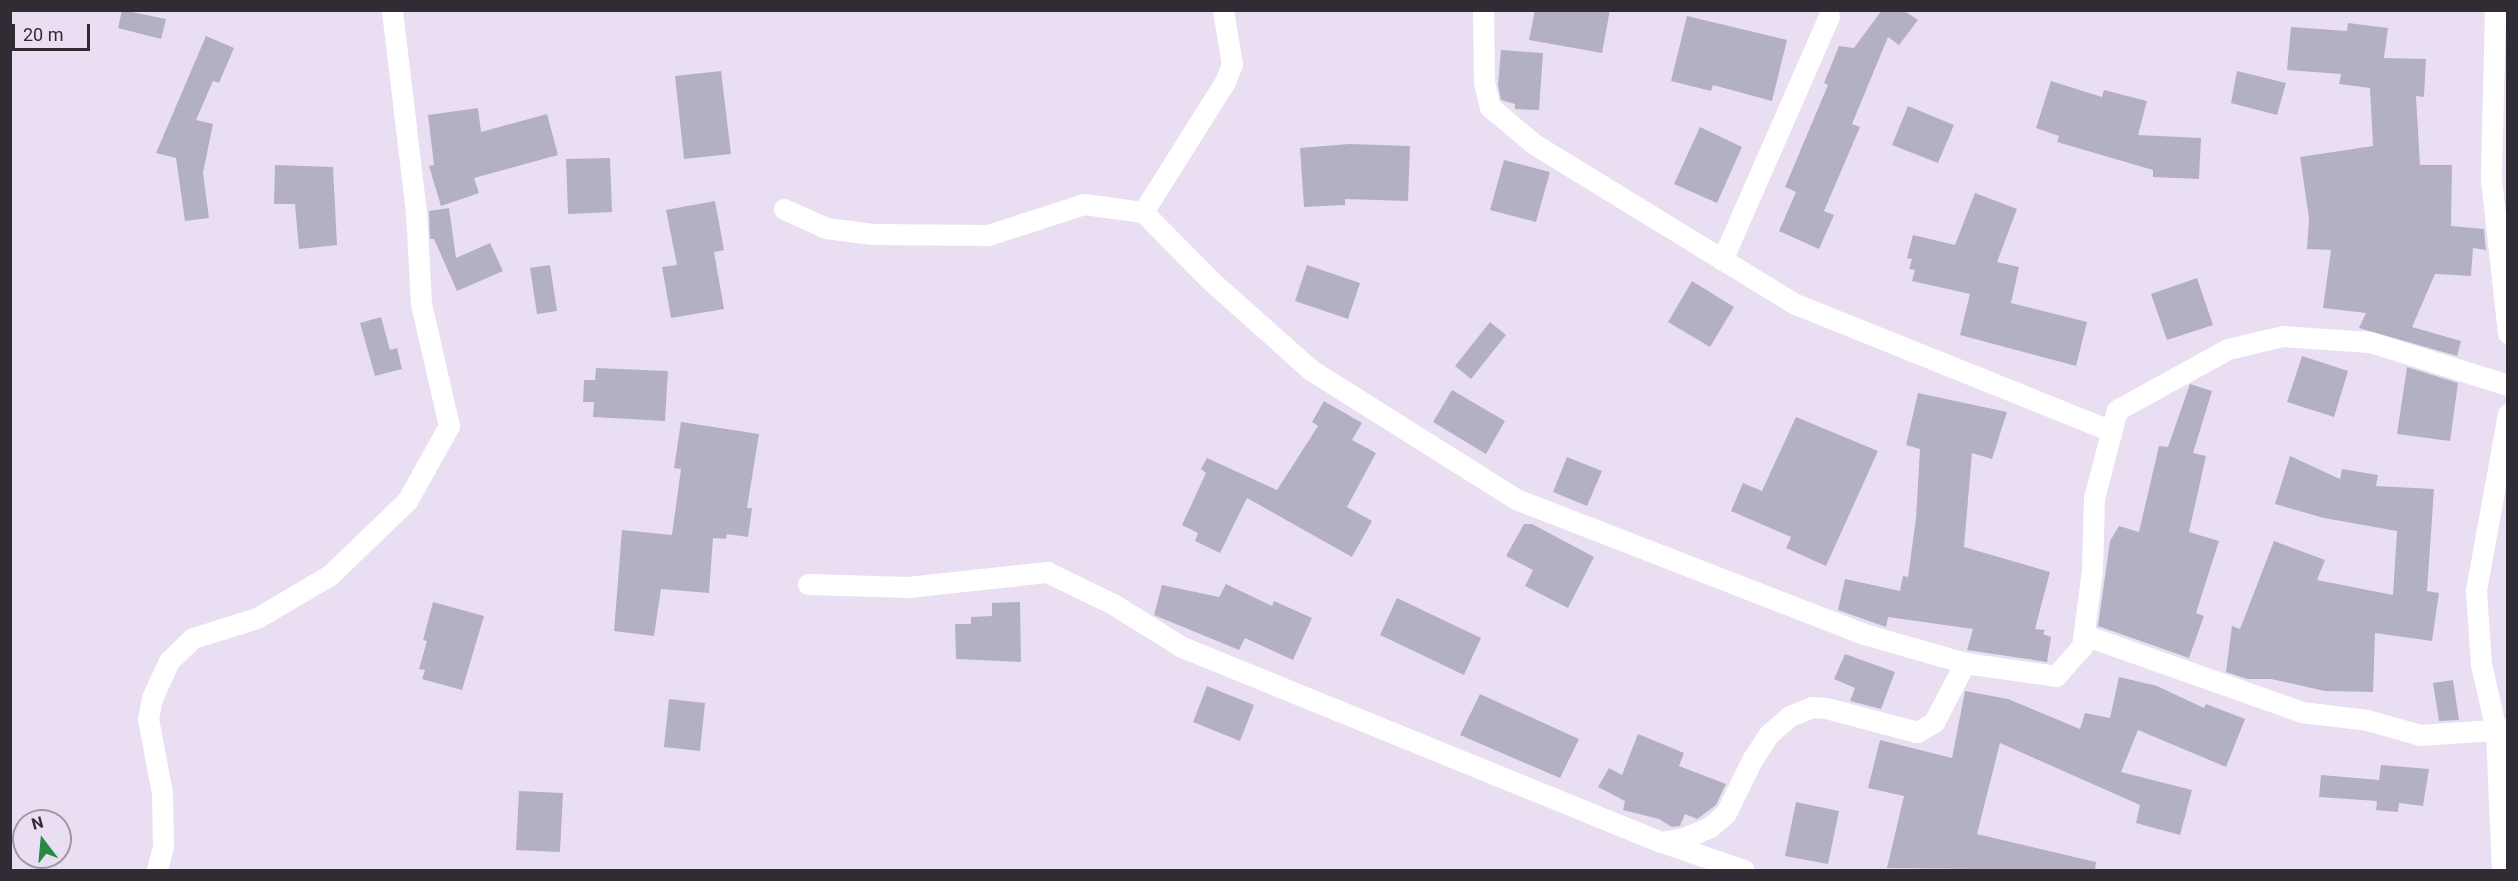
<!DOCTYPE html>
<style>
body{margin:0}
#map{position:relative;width:2518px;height:881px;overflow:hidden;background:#eadff2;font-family:Roboto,sans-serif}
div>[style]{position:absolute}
.building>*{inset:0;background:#b4b0c4}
.minor>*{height:21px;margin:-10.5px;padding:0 10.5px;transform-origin:10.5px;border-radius:10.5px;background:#fff}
span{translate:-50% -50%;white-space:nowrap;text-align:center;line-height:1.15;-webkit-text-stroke:5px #eadff2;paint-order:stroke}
.frame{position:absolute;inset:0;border:12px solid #312c34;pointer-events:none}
.north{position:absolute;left:12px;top:809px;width:60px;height:60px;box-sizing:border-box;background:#eadff2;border:2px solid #a097a6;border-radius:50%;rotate:344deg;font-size:16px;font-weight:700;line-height:24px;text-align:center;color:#312c34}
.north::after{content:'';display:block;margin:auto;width:21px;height:27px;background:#258b40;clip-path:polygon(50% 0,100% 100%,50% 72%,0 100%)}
.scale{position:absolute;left:12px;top:24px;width:78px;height:27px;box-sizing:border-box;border:3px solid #312c34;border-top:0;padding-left:8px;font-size:18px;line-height:21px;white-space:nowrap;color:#312c34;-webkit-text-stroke:4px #eadff2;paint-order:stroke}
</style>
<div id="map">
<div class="building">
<div style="clip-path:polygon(122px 10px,166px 19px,161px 39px,118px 28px)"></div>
<div style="clip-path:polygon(1535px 10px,1610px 10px,1602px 53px,1529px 40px)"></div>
<div style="clip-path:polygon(1882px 10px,1903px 10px,1918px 20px,1899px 45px,1888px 37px,1852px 124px,1860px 127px,1824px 211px,1834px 215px,1819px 249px,1779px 231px,1796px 192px,1785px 187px,1828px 85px,1824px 83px,1839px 46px,1854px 48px)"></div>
<div style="clip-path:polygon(1687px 16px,1787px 40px,1772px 101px,1713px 85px,1711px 91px,1671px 81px)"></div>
<div style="clip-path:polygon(2348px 23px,2388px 28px,2384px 58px,2426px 59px,2424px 97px,2416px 96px,2420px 165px,2452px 165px,2451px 226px,2484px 229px,2486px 250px,2473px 248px,2471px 276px,2435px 274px,2412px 327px,2461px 341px,2457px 356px,2359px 328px,2366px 313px,2323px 308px,2331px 250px,2307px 249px,2309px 218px,2300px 157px,2373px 146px,2370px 88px,2339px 84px,2341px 74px,2287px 70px,2291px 27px,2347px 31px)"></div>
<div style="clip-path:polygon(206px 36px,234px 48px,219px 83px,213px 81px,196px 120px,213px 124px,203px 173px,209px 218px,185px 221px,176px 158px,156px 153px)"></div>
<div style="clip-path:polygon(1501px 50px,1543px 53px,1539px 110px,1515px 109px,1515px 104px,1501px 100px,1498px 85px)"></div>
<div style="clip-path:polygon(721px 71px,731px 154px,684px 159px,675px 76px)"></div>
<div style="clip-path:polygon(2237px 71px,2286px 83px,2277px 115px,2231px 103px)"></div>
<div style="clip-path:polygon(2051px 81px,2102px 97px,2104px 90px,2147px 101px,2138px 135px,2201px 138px,2199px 179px,2153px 177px,2153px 170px,2057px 142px,2059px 136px,2036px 128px)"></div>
<div style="clip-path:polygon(1908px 106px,1954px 125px,1938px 163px,1892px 145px)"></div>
<div style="clip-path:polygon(478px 108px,481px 132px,547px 114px,558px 155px,474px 178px,479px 193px,441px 206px,429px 166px,434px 165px,428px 115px)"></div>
<div style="clip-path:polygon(1700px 127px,1742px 147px,1717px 203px,1674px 184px)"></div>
<div style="clip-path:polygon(1349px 144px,1410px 146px,1408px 201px,1345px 199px,1345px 205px,1304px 207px,1300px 148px)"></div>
<div style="clip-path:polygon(610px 158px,612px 212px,568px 214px,566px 159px)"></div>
<div style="clip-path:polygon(1504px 160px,1550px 172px,1536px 222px,1490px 210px)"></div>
<div style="clip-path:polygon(275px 165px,333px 167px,337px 245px,299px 249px,295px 204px,274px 204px)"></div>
<div style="clip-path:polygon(1975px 193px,2017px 209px,1997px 262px,2019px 267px,2011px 303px,2087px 322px,2076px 366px,1960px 335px,1970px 294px,1912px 281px,1915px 270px,1909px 269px,1912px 259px,1907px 258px,1913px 235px,1955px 245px)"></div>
<div style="clip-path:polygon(715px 201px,724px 250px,714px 252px,724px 309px,671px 318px,662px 267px,677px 265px,666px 210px)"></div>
<div style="clip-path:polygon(449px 208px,456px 258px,490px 243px,503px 271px,457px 291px,434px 239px,430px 239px,429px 211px)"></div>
<div style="clip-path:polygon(550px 265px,557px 311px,537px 314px,530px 268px)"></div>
<div style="clip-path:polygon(1307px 265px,1360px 283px,1348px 319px,1295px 301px)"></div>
<div style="clip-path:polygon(2197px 278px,2213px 325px,2167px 340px,2151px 294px)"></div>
<div style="clip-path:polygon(1692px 281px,1734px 307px,1710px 347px,1668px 322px)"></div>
<div style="clip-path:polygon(381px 317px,390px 350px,397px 348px,402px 369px,375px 376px,360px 323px)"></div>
<div style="clip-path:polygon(1490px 322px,1506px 335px,1471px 379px,1455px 366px)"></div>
<div style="clip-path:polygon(2302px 356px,2348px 371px,2334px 417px,2287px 402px)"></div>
<div style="clip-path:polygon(2407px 367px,2458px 383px,2450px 441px,2397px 434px)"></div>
<div style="clip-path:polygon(596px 368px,668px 371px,665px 421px,593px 417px,594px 402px,583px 402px,584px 380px,595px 380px)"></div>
<div style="clip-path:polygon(2190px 384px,2212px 391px,2193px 453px,2206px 456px,2189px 532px,2219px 541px,2196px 613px,2204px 616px,2189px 658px,2098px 626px,2110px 541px,2119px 526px,2139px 532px,2159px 446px,2168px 447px)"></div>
<div style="clip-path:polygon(1452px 390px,1505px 421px,1486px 454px,1433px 422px)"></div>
<div style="clip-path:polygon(1918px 393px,2007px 412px,1992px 459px,1972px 453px,1964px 547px,2050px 572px,2035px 629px,2045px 630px,2043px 634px,2051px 637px,2047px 662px,1967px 650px,1973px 629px,1888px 617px,1886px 627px,1838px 610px,1845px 579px,1900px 591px,1903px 576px,1908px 577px,1916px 518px,1920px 449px,1906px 445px)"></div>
<div style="clip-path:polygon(1324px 401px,1362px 423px,1352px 440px,1376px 453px,1347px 507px,1372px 521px,1352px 557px,1247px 498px,1220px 553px,1195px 541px,1198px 533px,1182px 525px,1206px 473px,1201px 469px,1207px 458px,1277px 490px,1318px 426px,1312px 422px)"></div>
<div style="clip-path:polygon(1796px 417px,1878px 451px,1826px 566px,1786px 548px,1791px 537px,1731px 511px,1743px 483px,1762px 491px)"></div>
<div style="clip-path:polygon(681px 422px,759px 434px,747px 508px,752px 508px,748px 537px,727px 534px,726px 539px,713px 538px,709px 593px,661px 589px,654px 636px,614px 631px,622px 530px,672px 535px,681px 469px,674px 468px)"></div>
<div style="clip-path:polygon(2290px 456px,2340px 479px,2342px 469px,2378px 475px,2376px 486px,2434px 489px,2427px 591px,2439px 593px,2432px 641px,2375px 633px,2373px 692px,2325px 691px,2271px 679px,2247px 679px,2226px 672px,2232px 626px,2240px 629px,2274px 541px,2325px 560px,2317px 580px,2393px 595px,2397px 531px,2324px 518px,2275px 504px)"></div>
<div style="clip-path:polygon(1567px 457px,1602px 471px,1587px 506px,1553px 492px)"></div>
<div style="clip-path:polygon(1524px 524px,1532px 524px,1594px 557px,1568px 608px,1525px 586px,1533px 570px,1506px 556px)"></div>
<div style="clip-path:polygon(1226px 584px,1272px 606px,1274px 601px,1312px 618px,1293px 660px,1245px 638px,1239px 650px,1154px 615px,1162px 585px,1219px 597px)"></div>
<div style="clip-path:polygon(1397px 598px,1481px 638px,1464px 675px,1380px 635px)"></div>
<div style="clip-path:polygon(433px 602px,484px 616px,462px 690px,422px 679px,425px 670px,419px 669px,427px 641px,423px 640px)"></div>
<div style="clip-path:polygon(1020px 602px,1021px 662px,956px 659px,955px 624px,971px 624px,971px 617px,992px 616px,992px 603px)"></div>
<div style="clip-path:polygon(1845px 654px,1895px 672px,1881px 709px,1850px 701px,1855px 688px,1834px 679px)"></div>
<div style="clip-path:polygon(2119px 677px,2157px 686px,2204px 708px,2206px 704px,2245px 719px,2226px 767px,2138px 730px,2121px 772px,2192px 790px,2180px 835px,2136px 823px,2140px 805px,2000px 743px,1977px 834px,2096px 862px,2095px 870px,1887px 868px,1904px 796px,1868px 788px,1880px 740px,1952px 758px,1965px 691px,2008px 699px,2080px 729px,2085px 713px,2110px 718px)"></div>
<div style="clip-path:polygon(2453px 680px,2459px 720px,2439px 721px,2433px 683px)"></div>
<div style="clip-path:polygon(1207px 686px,1254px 705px,1240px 741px,1193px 722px)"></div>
<div style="clip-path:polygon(1480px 694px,1579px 739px,1560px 778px,1460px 735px)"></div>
<div style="clip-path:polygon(669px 699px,705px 703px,700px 751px,664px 747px)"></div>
<div style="clip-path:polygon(1638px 734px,1684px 753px,1679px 766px,1726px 784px,1716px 805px,1697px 819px,1685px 814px,1680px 826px,1672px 827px,1659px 819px,1623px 810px,1625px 801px,1598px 787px,1609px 768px,1622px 775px)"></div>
<div style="clip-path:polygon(2381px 765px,2429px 769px,2423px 806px,2399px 803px,2398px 812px,2376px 810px,2377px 801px,2319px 797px,2321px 775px,2379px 780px)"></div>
<div style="clip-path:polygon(519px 791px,563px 793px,560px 852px,516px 850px)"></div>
<div style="clip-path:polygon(1796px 802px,1839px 811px,1828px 864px,1785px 856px)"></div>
</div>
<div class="minor">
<div style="left:1483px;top:10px;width:72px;rotate:89.2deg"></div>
<div style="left:1484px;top:82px;width:26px;rotate:77deg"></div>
<div style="left:1490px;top:107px;width:57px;rotate:40.1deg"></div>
<div style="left:1534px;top:144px;width:304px;rotate:31.5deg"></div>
<div style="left:1793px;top:303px;width:343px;rotate:21.9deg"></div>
<div style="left:2495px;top:10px;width:169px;rotate:91.4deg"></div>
<div style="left:2491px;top:179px;width:155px;rotate:83.7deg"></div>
<div style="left:784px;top:209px;width:46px;rotate:24.3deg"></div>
<div style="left:826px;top:228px;width:47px;rotate:7.3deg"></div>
<div style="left:873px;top:234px;width:115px;rotate:0.5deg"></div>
<div style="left:988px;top:235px;width:101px;rotate:-17.9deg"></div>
<div style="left:1084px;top:204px;width:60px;rotate:7.7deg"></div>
<div style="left:1143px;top:212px;width:95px;rotate:45.4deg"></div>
<div style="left:1210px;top:280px;width:135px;rotate:41.7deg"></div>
<div style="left:1311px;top:370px;width:242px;rotate:32.2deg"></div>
<div style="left:1516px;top:499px;width:373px;rotate:21.2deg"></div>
<div style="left:1864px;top:634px;width:105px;rotate:16deg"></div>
<div style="left:1965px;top:663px;width:92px;rotate:8.1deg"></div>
<div style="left:2056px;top:676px;width:52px;rotate:-48.9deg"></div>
<div style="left:2090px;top:637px;width:225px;rotate:19.5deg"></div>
<div style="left:2302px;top:712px;width:65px;rotate:7deg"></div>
<div style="left:2367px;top:720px;width:55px;rotate:15.8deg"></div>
<div style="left:2420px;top:735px;width:88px;rotate:-3.9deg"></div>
<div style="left:1143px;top:212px;width:154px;rotate:-57.8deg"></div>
<div style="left:1225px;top:82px;width:19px;rotate:-69deg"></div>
<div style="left:1232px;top:64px;width:55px;rotate:-99.5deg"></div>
<div style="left:1722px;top:260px;width:266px;rotate:-66.3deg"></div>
<div style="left:808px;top:584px;width:100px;rotate:1.7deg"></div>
<div style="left:908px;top:587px;width:140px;rotate:-6.2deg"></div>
<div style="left:1047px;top:572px;width:73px;rotate:25.9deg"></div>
<div style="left:1113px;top:604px;width:81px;rotate:31.9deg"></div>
<div style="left:1182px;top:647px;width:517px;rotate:22.15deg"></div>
<div style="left:1661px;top:842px;width:23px;rotate:-10deg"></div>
<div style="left:1684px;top:838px;width:28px;rotate:-23deg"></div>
<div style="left:1710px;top:827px;width:21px;rotate:-41deg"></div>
<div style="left:1726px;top:813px;width:59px;rotate:-63.9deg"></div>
<div style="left:1752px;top:760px;width:31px;rotate:-57deg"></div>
<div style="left:1769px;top:734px;width:28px;rotate:-41deg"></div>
<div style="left:1790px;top:716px;width:24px;rotate:-22deg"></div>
<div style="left:1812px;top:707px;width:14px;rotate:4deg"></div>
<div style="left:1826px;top:708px;width:94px;rotate:14.8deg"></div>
<div style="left:1917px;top:732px;width:20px;rotate:-30deg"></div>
<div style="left:1934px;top:722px;width:67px;rotate:-62.3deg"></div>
<div style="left:2082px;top:647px;width:78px;rotate:-82.6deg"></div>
<div style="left:2092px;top:570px;width:72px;rotate:-88.4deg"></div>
<div style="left:2094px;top:498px;width:91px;rotate:-75.4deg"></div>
<div style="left:2117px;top:410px;width:127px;rotate:-28.8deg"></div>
<div style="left:2228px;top:349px;width:57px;rotate:-13.3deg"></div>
<div style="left:2283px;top:336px;width:87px;rotate:3.9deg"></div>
<div style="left:2370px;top:342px;width:145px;rotate:17.3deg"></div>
<div style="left:1665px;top:843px;width:83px;rotate:18.9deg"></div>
<div style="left:157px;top:870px;width:25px;rotate:-76deg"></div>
<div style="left:163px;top:846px;width:53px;rotate:-91.1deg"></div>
<div style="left:162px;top:793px;width:75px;rotate:-100.7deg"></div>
<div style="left:148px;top:719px;width:21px;rotate:-79deg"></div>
<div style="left:152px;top:698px;width:41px;rotate:-65.3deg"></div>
<div style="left:169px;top:661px;width:33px;rotate:-44deg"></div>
<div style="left:193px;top:638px;width:67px;rotate:-17.4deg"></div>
<div style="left:257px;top:618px;width:85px;rotate:-30.5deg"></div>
<div style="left:330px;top:575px;width:107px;rotate:-43.9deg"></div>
<div style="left:407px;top:501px;width:86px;rotate:-60.8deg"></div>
<div style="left:449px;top:426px;width:125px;rotate:-102.9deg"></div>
<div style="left:421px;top:304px;width:92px;rotate:-93.1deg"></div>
<div style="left:416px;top:212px;width:203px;rotate:-96.8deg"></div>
<div style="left:2502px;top:870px;width:140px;rotate:-92.5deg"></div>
<div style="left:2496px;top:730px;width:68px;rotate:-102.8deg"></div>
<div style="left:2481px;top:664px;width:74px;rotate:-93.9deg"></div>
<div style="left:2476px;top:590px;width:179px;rotate:-79.7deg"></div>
</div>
<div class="frame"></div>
<div class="north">N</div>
<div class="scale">20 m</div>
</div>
